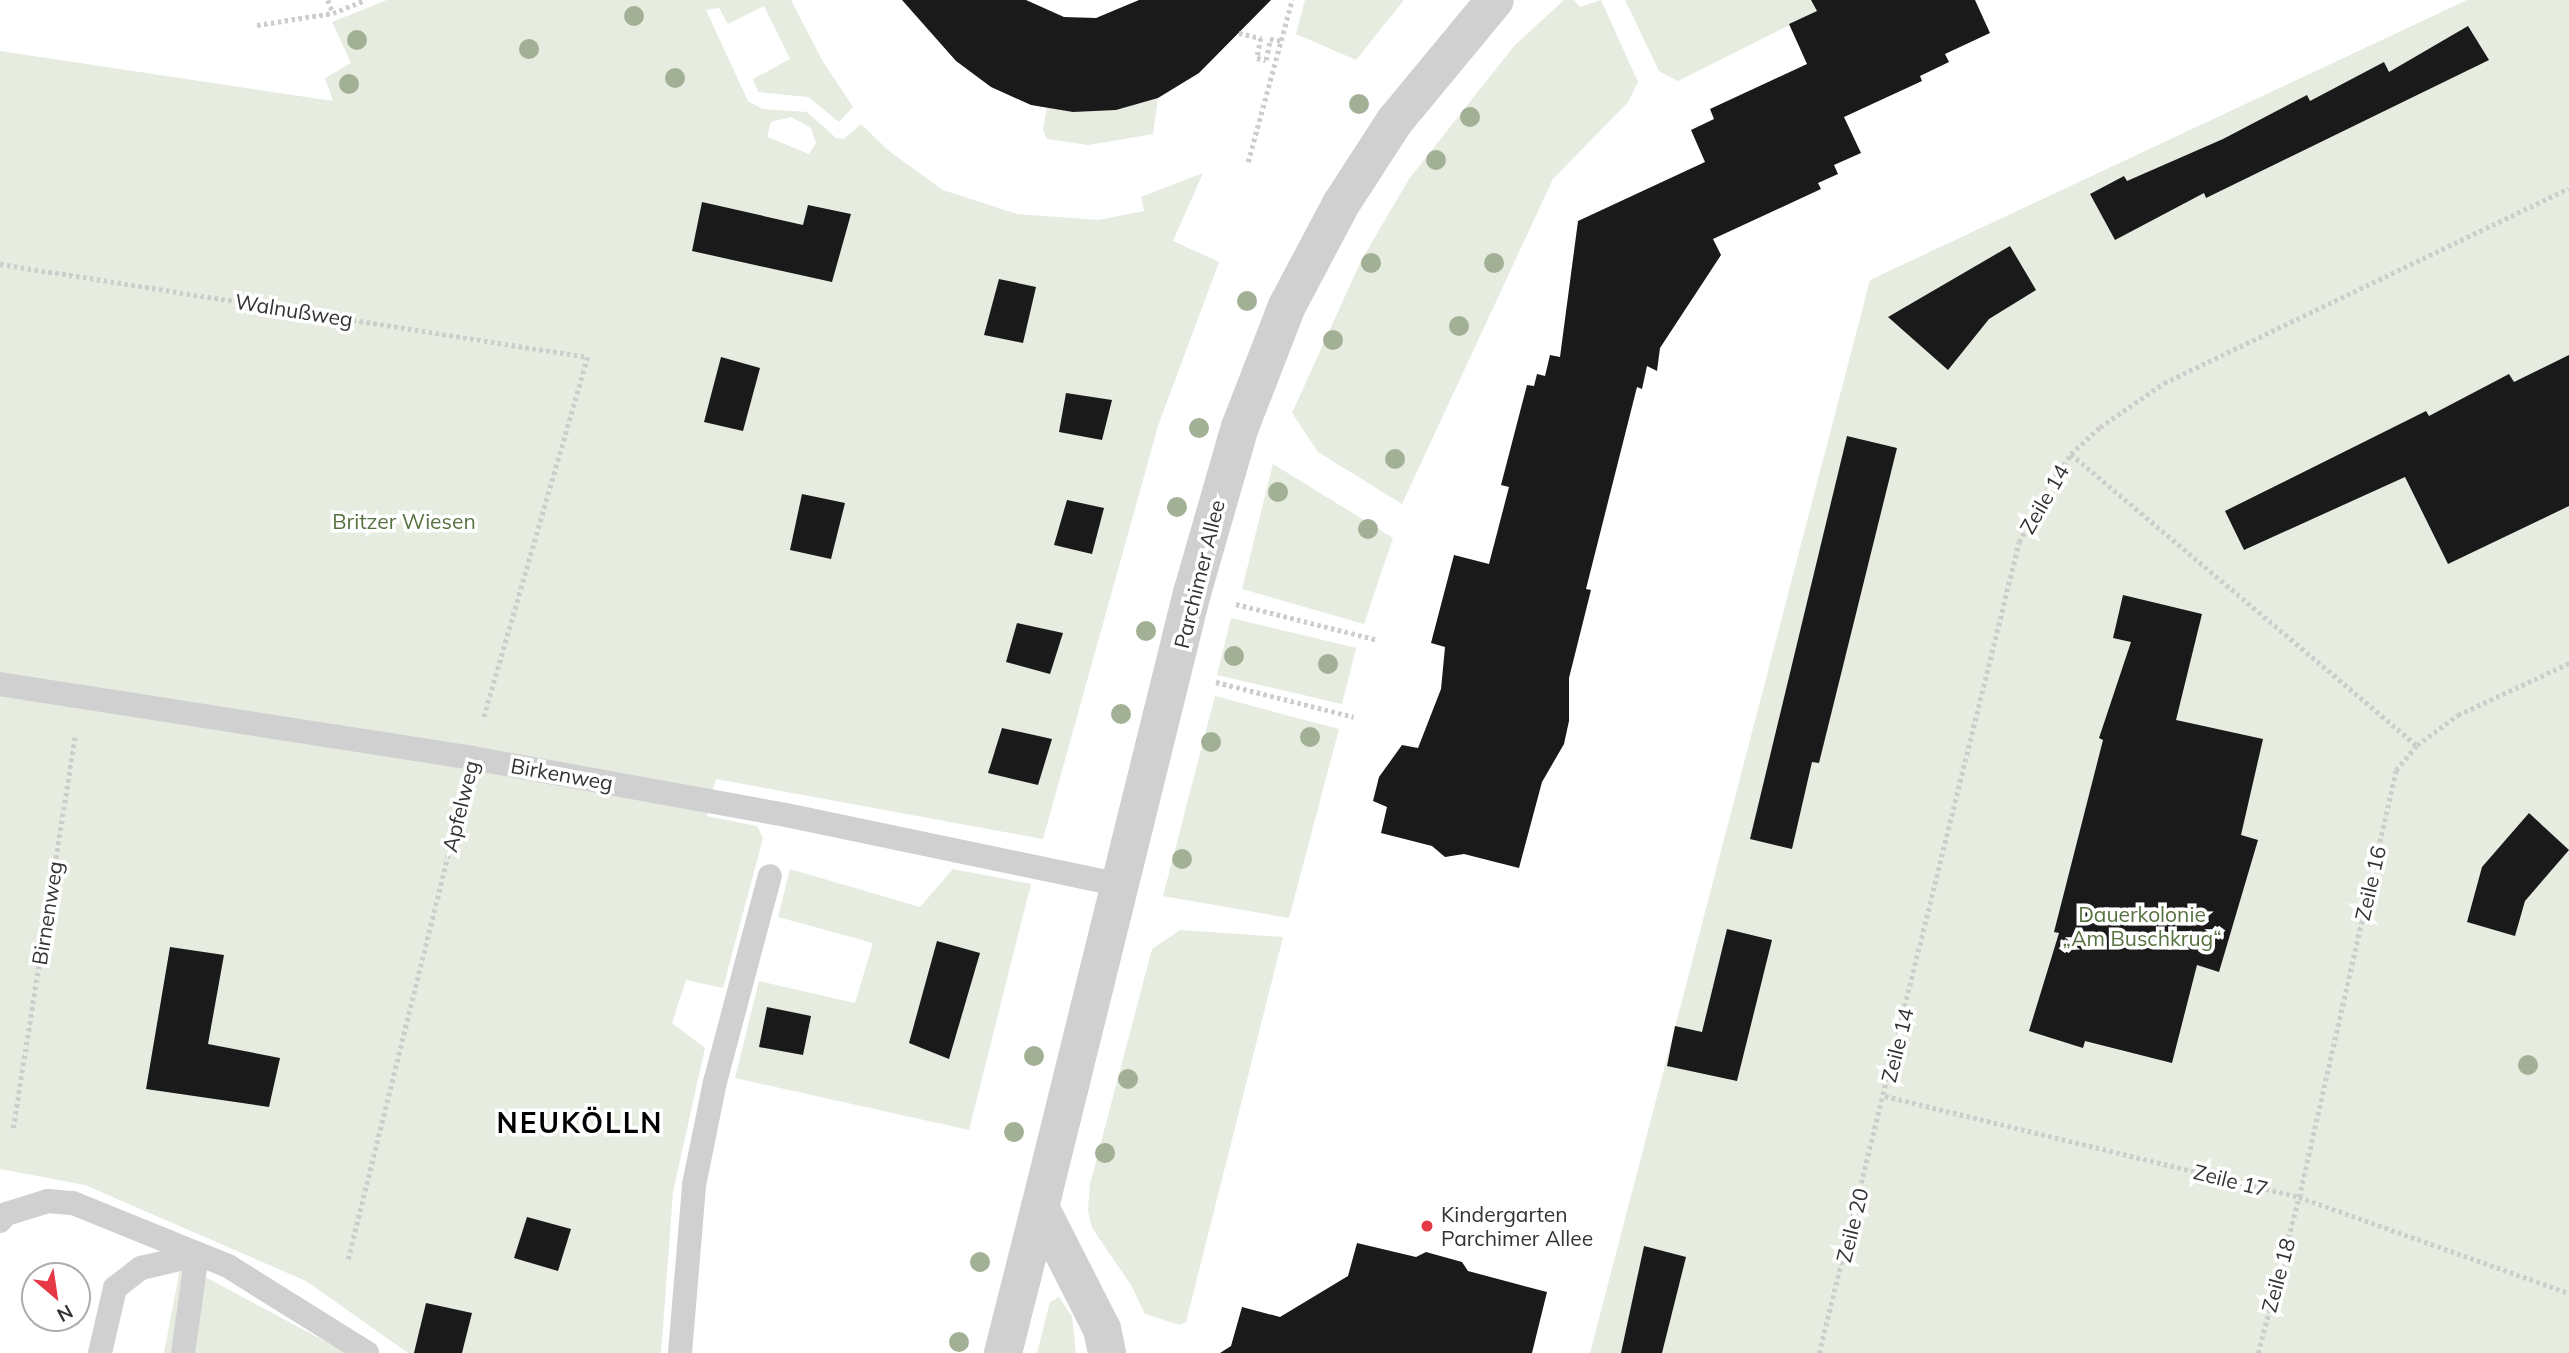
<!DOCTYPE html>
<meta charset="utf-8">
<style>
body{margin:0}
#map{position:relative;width:2569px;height:1353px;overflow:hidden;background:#fff;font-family:Mulish,sans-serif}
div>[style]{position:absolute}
.green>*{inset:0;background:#e6ecdf}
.building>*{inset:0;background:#1a1a1a}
.path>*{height:4.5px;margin-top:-2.25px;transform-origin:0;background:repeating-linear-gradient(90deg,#cdcdcd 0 3.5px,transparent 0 7px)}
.service>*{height:24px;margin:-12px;padding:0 12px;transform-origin:12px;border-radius:12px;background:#d0d0d0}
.minor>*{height:38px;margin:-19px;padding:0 19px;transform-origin:19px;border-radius:19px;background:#d0d0d0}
.trees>*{width:20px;height:20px;margin:-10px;border-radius:50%;background:#a2b095}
.dots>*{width:19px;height:19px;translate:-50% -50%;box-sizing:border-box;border:4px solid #fff;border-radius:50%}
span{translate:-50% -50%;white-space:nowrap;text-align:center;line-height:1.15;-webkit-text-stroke:7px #fff;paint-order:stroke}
.street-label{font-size:21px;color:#333}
.park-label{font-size:21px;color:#56703f}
.poi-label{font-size:21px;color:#333}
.left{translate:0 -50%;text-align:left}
.district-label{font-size:28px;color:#000;font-weight:700;letter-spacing:2px}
.north{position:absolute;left:21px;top:1262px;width:70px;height:70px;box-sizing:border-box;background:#fff;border:2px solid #adadad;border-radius:50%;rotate:151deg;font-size:19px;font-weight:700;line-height:28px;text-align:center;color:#333}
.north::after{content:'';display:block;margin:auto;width:24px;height:32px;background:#e63946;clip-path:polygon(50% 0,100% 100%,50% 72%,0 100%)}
</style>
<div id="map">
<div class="green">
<div style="clip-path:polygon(evenodd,387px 0,791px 0,822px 60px,853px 107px,839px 122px,808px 97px,758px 92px,753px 79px,790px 59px,764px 6px,728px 24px,719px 8px,706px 10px,748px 101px,762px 109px,807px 112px,836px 138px,844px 139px,861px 124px,889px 151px,943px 190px,1017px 214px,1098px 220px,1144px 211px,1141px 197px,1203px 173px,1173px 241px,1219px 262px,1158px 426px,1043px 839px,716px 779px,707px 816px,757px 826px,763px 838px,723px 988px,686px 980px,672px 1023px,705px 1048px,673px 1192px,661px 1353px,408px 1353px,306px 1281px,85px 1185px,0 1169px,0 51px,333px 101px,325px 78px,351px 63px,332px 22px,387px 0,791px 117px,811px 128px,816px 143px,809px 154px,767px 137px,771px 122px,791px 117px)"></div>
<div style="clip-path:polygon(1305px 0,1404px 0,1356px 60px,1296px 34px)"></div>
<div style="clip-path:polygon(1564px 0,1574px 0,1580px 7px,1601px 0,1638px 82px,1628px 102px,1553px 179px,1402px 504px,1318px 452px,1292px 413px,1361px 261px,1409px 179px,1514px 46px)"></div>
<div style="clip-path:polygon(1625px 0,1814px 0,1817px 11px,1678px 81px,1659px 71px)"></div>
<div style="clip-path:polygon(2467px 0,2569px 0,2569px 1353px,1590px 1353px,1870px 280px)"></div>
<div style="clip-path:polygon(1158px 98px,1153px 134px,1088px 145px,1047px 139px,1043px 130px,1047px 107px,1115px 110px)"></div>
<div style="clip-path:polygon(1273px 464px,1393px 538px,1364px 624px,1242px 589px)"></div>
<div style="clip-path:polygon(1231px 618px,1356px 648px,1342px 704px,1217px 675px)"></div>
<div style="clip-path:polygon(1215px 696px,1339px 729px,1289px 918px,1163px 896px)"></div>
<div style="clip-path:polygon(790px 869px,920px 907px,953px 869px,1031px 884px,969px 1130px,735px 1078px,759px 981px,855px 1003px,873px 943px,778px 917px)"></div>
<div style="clip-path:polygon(1180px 930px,1283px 937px,1186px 1322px,1180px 1325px,1145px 1314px,1131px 1285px,1092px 1228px,1088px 1211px,1090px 1184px,1152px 949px)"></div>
<div style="clip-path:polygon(181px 1264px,347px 1353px,164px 1353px)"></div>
<div style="clip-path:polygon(1059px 1297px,1072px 1317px,1076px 1353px,1037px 1353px,1050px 1302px)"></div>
</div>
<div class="building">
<div style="clip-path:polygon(902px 0,1026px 0,1064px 17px,1096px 18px,1139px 0,1271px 0,1199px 73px,1158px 98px,1116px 110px,1073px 112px,1031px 105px,991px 87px,956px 61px)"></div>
<div style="clip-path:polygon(1811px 0,1975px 0,1990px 33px,1945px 54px,1949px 62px,1920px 76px,1922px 81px,1844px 117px,1861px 153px,1834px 165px,1838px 174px,1818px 183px,1821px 189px,1713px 239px,1721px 255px,1660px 348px,1657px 371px,1647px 366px,1642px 389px,1637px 387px,1586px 589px,1591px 590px,1569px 678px,1569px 721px,1564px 744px,1542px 782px,1519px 868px,1464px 854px,1445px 857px,1432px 846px,1381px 833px,1387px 807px,1373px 801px,1379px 777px,1402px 745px,1418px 748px,1441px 689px,1445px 647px,1431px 643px,1454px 555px,1489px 564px,1509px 487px,1501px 485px,1527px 385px,1534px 386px,1537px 374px,1545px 376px,1550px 355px,1560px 357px,1578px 221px,1705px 162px,1691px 130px,1714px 119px,1710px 109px,1807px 64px,1789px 24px,1817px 11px)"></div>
<div style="clip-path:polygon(2468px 26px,2489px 60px,2206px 198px,2204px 193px,2115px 240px,2090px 194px,2124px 176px,2127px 181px,2223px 139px,2307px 95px,2310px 101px,2384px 62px,2389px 72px)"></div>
<div style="clip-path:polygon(702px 202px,803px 225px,808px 205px,851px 214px,832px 282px,692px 251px)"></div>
<div style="clip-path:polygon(2010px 246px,2036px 290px,1989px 319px,1948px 370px,1888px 317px)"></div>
<div style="clip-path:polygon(999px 279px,1036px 287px,1023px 343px,984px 335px)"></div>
<div style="clip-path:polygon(2569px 355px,2569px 506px,2448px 564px,2405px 477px,2244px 550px,2225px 511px,2426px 411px,2429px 416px,2509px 374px,2514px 382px)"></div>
<div style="clip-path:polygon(721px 357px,760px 368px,743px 431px,704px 422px)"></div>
<div style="clip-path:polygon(1066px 393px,1112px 400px,1102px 440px,1059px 432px)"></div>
<div style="clip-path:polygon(1847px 436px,1897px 448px,1819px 763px,1812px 762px,1792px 849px,1750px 839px)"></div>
<div style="clip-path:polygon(802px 494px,845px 503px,831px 559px,790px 550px)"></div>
<div style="clip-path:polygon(1067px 500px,1104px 508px,1092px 554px,1054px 545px)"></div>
<div style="clip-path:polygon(2123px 595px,2202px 614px,2176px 720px,2263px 739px,2241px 835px,2258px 840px,2219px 972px,2197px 965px,2172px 1063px,2085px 1041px,2083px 1048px,2029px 1031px,2059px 933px,2054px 932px,2103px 740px,2099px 738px,2131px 642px,2113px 638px)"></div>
<div style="clip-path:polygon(1017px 623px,1063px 633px,1050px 674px,1006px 662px)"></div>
<div style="clip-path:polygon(1002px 728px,1052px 739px,1038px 785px,988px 773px)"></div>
<div style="clip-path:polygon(2529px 813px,2569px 850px,2525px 901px,2515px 936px,2467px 922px,2482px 867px)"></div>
<div style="clip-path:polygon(1727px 929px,1772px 940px,1737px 1081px,1667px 1066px,1675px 1026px,1702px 1032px)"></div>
<div style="clip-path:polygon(937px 941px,980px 953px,949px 1059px,909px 1043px)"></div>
<div style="clip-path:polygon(170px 947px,224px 955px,208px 1044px,280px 1058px,269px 1107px,146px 1089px)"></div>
<div style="clip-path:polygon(767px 1007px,811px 1016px,803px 1055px,759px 1047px)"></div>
<div style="clip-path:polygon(527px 1217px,571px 1229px,558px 1271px,514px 1258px)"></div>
<div style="clip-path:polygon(1357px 1243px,1416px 1257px,1426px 1252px,1462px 1262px,1468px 1271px,1547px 1292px,1532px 1353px,1220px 1353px,1231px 1346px,1242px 1307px,1280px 1317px,1348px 1276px)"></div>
<div style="clip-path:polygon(1644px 1246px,1686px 1257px,1662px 1353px,1621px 1353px)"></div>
<div style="clip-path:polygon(426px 1303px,472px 1313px,462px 1353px,414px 1353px)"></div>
</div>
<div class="path">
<div style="left:328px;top:0;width:14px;rotate:69deg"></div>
<div style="left:333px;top:13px;width:35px;rotate:-22deg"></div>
<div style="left:257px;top:25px;width:77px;rotate:-9deg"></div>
<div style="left:1239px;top:33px;width:23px;rotate:13deg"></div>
<div style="left:1261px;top:38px;width:20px;rotate:101deg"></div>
<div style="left:1257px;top:58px;width:9px;rotate:13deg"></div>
<div style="left:1266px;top:60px;width:21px;rotate:-79deg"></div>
<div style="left:1270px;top:39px;width:12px;rotate:9deg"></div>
<div style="left:1248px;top:162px;width:168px;rotate:-74.8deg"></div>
<div style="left:0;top:264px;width:595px;rotate:8.99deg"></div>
<div style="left:588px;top:357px;width:378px;rotate:106.1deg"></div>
<div style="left:2071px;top:454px;width:452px;rotate:40.1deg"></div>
<div style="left:1236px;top:604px;width:146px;rotate:14.2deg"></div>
<div style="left:1216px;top:682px;width:142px;rotate:14.2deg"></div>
<div style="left:1885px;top:1096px;width:426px;rotate:13.7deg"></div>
<div style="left:2299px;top:1197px;width:287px;rotate:19.6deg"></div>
<div style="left:13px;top:1128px;width:398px;rotate:-81deg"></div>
<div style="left:348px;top:1259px;width:477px;rotate:-76.1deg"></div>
<div style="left:1819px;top:1353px;width:835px;rotate:-76.15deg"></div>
<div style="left:2019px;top:542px;width:68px;rotate:-61.9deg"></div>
<div style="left:2051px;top:482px;width:34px;rotate:-54deg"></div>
<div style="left:2071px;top:454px;width:40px;rotate:-43deg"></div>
<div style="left:2100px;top:427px;width:78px;rotate:-34.5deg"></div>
<div style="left:2164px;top:383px;width:449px;rotate:-25.7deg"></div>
<div style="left:2258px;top:1353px;width:161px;rotate:-75.3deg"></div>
<div style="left:2299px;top:1197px;width:438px;rotate:-77.2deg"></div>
<div style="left:2396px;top:770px;width:33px;rotate:-50deg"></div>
<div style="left:2417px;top:745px;width:51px;rotate:-36.2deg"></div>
<div style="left:2458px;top:715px;width:123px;rotate:-25.1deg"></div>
</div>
<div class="service">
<div style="left:0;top:684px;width:478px;rotate:8.9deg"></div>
<div style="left:472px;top:758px;width:319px;rotate:10.3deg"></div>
<div style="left:786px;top:815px;width:341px;rotate:11.8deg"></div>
<div style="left:0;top:1221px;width:9px;rotate:-49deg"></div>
<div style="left:6px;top:1214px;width:44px;rotate:-17.2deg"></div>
<div style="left:48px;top:1201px;width:25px;rotate:5deg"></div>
<div style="left:73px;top:1203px;width:167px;rotate:22.1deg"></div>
<div style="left:228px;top:1266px;width:164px;rotate:32deg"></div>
<div style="left:100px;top:1353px;width:67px;rotate:-77deg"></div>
<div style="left:115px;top:1288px;width:33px;rotate:-38deg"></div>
<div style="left:141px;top:1268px;width:57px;rotate:-13.1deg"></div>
<div style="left:183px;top:1353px;width:99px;rotate:-81.9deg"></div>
<div style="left:680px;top:1353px;width:169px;rotate:-85.2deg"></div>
<div style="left:694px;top:1185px;width:105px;rotate:-78.5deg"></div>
<div style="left:715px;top:1082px;width:213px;rotate:-75.1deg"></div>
</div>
<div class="minor">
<div style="left:1040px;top:1207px;width:633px;rotate:-76.1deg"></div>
<div style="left:1192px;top:593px;width:173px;rotate:-73.9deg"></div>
<div style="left:1240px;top:427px;width:130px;rotate:-68.8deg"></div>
<div style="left:1287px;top:306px;width:115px;rotate:-62.1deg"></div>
<div style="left:1341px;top:204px;width:98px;rotate:-57.1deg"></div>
<div style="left:1394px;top:122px;width:158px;rotate:-50.4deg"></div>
<div style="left:1003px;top:1353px;width:151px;rotate:-75.8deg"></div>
<div style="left:1040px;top:1207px;width:137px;rotate:63.1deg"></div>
<div style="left:1102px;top:1329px;width:25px;rotate:78deg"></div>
</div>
<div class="trees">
<div style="left:634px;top:16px"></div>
<div style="left:357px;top:40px"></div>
<div style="left:529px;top:49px"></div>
<div style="left:675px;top:78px"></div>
<div style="left:349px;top:84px"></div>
<div style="left:1359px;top:104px"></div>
<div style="left:1470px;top:117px"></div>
<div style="left:1436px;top:160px"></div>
<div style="left:1371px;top:263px"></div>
<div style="left:1494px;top:263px"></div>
<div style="left:1247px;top:301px"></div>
<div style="left:1459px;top:326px"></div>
<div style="left:1333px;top:340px"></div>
<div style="left:1199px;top:428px"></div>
<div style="left:1395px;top:459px"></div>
<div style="left:1278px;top:492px"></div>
<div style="left:1177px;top:507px"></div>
<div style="left:1368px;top:529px"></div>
<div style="left:1146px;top:631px"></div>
<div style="left:1234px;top:656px"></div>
<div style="left:1328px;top:664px"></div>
<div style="left:1121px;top:714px"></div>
<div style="left:1310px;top:737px"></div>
<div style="left:1211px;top:742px"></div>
<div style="left:1182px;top:859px"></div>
<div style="left:1034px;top:1056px"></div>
<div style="left:2528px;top:1065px"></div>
<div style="left:1128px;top:1079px"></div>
<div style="left:1014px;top:1132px"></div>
<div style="left:1105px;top:1153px"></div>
<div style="left:980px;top:1262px"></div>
<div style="left:959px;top:1342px"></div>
</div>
<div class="dots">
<div style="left:1427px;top:1226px;background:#e63946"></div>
</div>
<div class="street-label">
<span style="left:294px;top:310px;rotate:9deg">Walnußweg</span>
<span style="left:2044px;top:499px;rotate:-60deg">Zeile 14</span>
<span style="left:1199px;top:574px;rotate:-76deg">Parchimer Allee</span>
<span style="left:562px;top:774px;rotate:10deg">Birkenweg</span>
<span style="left:460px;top:806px;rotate:-76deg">Apfelweg</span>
<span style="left:2370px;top:883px;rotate:-77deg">Zeile 16</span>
<span style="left:47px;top:913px;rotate:-81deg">Birnenweg</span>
<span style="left:1897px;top:1045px;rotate:-76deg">Zeile 14</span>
<span style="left:2231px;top:1180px;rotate:14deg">Zeile 17</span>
<span style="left:1852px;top:1225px;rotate:-76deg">Zeile 20</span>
<span style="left:2278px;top:1275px;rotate:-75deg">Zeile 18</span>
</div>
<div class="park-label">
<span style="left:404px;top:521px">Britzer Wiesen</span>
<span style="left:2142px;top:926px">Dauerkolonie<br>„Am Buschkrug“</span>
</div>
<div class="poi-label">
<span class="left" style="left:1441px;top:1226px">Kindergarten<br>Parchimer Allee</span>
</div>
<div class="district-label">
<span style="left:580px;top:1123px">NEUKÖLLN</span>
</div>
<div class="north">N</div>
</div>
